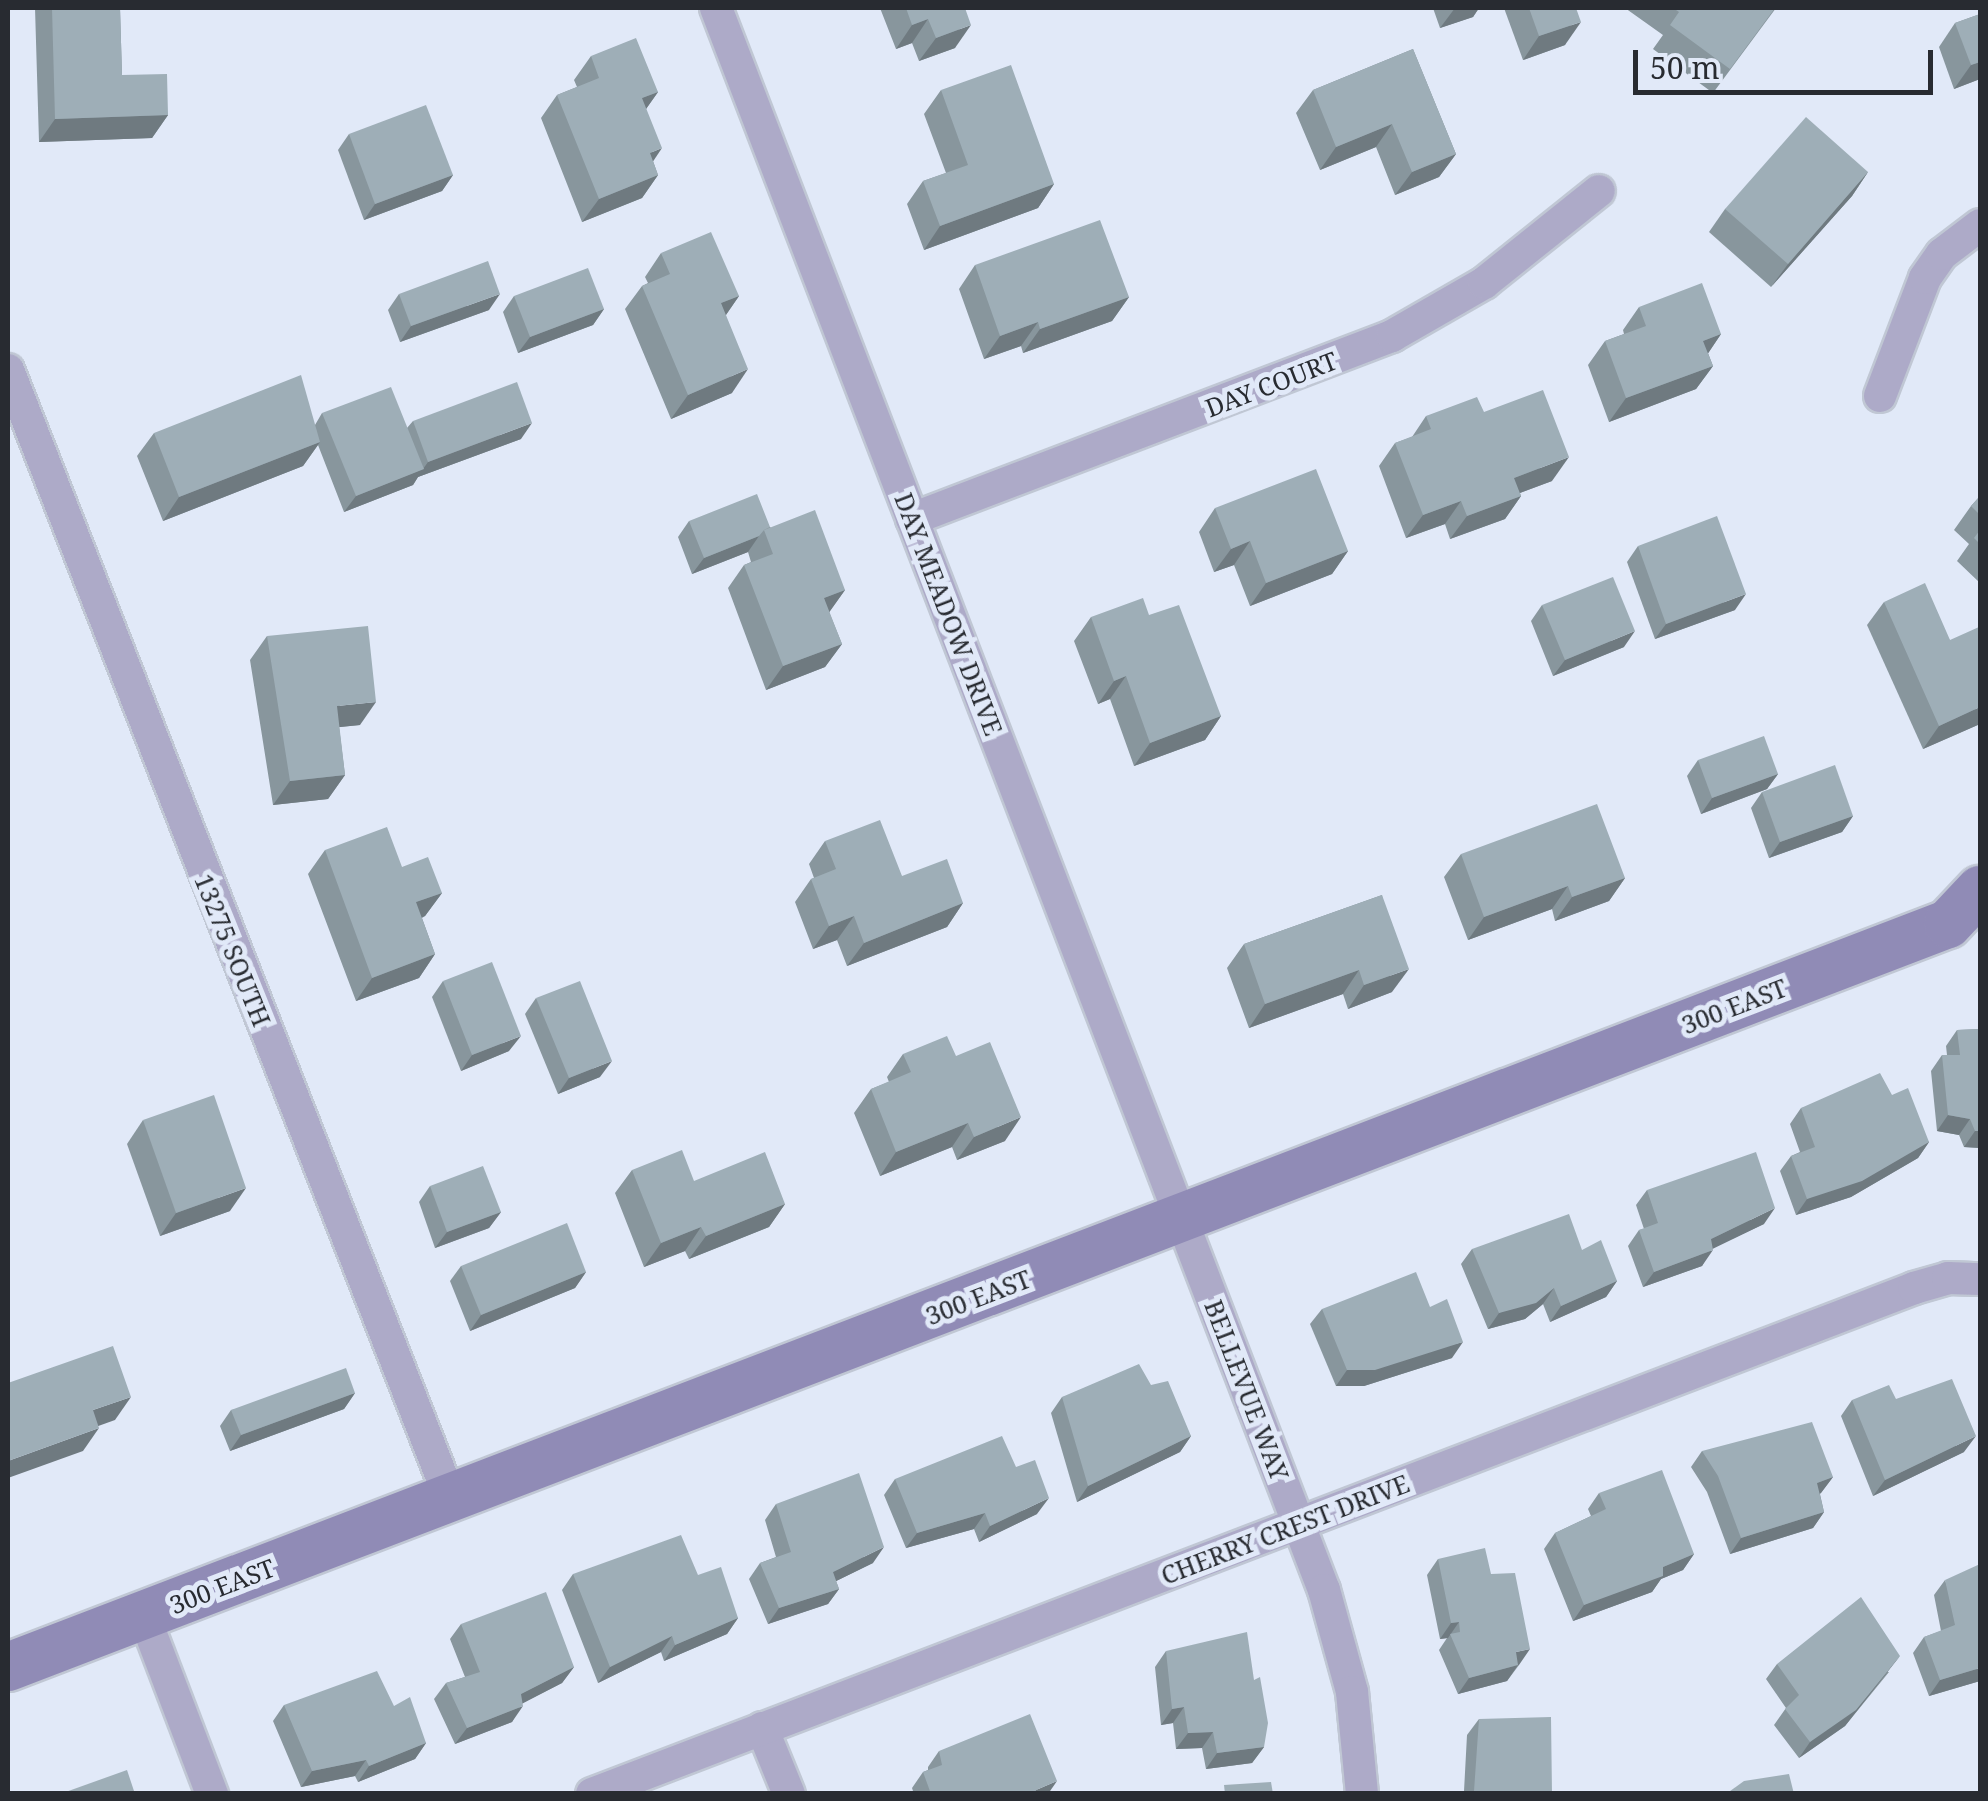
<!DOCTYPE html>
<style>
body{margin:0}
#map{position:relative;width:1988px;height:1801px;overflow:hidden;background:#e1e9f8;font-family:"Noto Serif",serif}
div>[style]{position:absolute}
.roads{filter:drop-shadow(2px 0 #c0c7d4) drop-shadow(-2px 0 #c0c7d4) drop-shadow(0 2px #c0c7d4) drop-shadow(0 -2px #c0c7d4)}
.minor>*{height:32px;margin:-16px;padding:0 16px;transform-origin:16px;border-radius:16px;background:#adaac8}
.secondary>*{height:48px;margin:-24px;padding:0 24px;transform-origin:24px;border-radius:24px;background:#908bb6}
.wall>*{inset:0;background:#88969d}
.shaded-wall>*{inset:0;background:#6f7a80}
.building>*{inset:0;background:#9eaeb7}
span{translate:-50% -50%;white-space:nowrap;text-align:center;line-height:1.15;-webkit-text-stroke:10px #e1e9f8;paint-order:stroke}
.street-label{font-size:25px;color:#282b31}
.frame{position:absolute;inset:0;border:10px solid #282b31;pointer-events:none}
.scale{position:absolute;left:1633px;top:50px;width:300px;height:45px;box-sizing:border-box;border:5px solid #282b31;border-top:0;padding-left:12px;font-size:30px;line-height:35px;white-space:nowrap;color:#282b31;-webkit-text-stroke:8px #e1e9f8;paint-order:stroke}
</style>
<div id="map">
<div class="roads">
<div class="minor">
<div style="left:716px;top:8px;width:1695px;rotate:68.98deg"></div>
<div style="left:1324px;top:1590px;width:106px;rotate:74.6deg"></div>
<div style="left:1352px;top:1692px;width:102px;rotate:84.4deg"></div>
<div style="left:8px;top:370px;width:1212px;rotate:68.6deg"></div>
<div style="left:1880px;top:396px;width:126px;rotate:-69.1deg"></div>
<div style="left:1925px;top:278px;width:29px;rotate:-55deg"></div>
<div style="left:1942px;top:254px;width:48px;rotate:-37.3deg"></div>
<div style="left:912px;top:519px;width:514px;rotate:-20.87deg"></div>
<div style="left:1392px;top:336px;width:106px;rotate:-29.9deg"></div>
<div style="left:1484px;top:283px;width:147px;rotate:-38.7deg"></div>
<div style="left:144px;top:1616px;width:191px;rotate:69.1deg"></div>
<div style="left:762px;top:1728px;width:71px;rotate:67.8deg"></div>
<div style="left:592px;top:1794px;width:1416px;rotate:-20.94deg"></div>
<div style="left:1914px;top:1288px;width:35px;rotate:-16deg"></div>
<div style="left:1948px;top:1278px;width:32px;rotate:2deg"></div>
</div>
<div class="secondary">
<div style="left:8px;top:1667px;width:2077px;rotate:-20.96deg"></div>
<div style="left:1948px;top:924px;width:47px;rotate:-46.7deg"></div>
</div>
</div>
<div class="wall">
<div style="clip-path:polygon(35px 8px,120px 8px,122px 75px,168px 115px,152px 138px,39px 142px)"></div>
<div style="clip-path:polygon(880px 8px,965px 8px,955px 48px,919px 61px,912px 43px,896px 49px)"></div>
<div style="clip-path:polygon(1433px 8px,1479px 8px,1473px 17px,1440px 28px)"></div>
<div style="clip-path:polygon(1504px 8px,1576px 8px,1565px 45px,1523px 60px)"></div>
<div style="clip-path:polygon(1625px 8px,1776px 8px,1713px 93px,1653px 49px,1663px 35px)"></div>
<div style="clip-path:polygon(1980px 14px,1980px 79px,1954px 89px,1939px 47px,1955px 23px)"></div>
<div style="clip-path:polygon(1413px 49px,1456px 154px,1439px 177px,1395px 195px,1376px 147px,1320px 170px,1296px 113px,1313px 90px)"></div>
<div style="clip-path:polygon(591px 56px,658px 92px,646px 109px,653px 161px,658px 175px,642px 198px,582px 222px,541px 118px,557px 95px,577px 87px,574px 80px)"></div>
<div style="clip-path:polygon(941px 90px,1054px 184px,1038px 208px,924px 250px,907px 204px,923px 181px,946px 173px,924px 114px)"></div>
<div style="clip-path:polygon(349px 134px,453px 175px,442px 191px,364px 220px,338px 150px)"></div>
<div style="clip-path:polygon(1868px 172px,1852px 196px,1771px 287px,1709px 232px,1725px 209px)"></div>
<div style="clip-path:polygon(661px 253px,739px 296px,726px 315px,732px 393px,671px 419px,625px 309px,642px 286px,648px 283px,645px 277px)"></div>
<div style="clip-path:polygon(975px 265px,1129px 297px,1112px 321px,1023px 353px,1021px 346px,984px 359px,959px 289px)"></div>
<div style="clip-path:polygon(399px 294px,489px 310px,400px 342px,388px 310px)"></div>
<div style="clip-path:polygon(514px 296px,604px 309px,593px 325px,518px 353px,503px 312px)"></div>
<div style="clip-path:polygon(1639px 307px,1721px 334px,1708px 353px,1713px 366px,1696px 389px,1609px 422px,1588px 365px,1605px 341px,1624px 334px,1623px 330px)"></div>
<div style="clip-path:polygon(1484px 412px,1552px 481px,1520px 493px,1521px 496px,1505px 519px,1450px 539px,1445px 524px,1406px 538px,1379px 466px,1395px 443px,1412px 437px,1426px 416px)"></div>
<div style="clip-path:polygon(322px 413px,407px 428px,413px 421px,521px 439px,418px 477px,413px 485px,344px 512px,318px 445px,303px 466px,163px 521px,137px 456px,154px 433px,315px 425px)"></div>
<div style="clip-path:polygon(1980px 496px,1980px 583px,1957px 561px,1969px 544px,1954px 530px,1971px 506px)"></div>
<div style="clip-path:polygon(1215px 508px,1348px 551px,1332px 574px,1250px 606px,1234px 565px,1214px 572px,1199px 532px)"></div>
<div style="clip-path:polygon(689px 521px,770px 527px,845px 590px,829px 612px,842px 644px,825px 667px,766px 690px,728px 588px,744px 565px,751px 562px,748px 552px,692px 574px,678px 537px)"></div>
<div style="clip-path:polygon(1638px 546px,1735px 610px,1655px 639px,1627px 562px)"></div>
<div style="clip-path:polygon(1884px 602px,1950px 640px,1980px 724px,1923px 749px,1867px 625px)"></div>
<div style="clip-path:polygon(1542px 605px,1624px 647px,1553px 676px,1531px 621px)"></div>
<div style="clip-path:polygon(1149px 615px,1221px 716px,1205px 740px,1134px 766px,1110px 699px,1098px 704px,1074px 641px,1091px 617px)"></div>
<div style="clip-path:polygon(267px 636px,360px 725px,339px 727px,345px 775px,328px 799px,273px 805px,250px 660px)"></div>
<div style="clip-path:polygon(1698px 760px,1778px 774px,1767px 789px,1701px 814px,1687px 776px)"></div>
<div style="clip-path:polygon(1762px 792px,1853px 816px,1842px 832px,1769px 858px,1751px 808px)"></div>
<div style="clip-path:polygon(825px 841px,902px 876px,963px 903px,947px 927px,847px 966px,837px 940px,813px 949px,795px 902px,811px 879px,814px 878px,809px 864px)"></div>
<div style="clip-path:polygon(325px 850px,402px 867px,442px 893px,425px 916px,422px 918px,435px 954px,419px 978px,356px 1001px,308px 874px)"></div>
<div style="clip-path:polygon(1461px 854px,1625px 878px,1609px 901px,1555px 921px,1552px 909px,1468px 940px,1444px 877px)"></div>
<div style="clip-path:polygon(1382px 895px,1392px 992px,1348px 1009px,1343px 994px,1249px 1028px,1227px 968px,1244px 944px)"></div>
<div style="clip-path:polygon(443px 981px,509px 1051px,461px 1071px,432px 997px)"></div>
<div style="clip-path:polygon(536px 998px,600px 1077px,558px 1094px,525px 1014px)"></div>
<div style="clip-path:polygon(1980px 1029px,1980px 1148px,1964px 1147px,1959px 1135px,1937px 1131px,1931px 1071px,1942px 1055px,1947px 1055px,1946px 1046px,1957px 1030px)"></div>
<div style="clip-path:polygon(903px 1054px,956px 1056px,1005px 1141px,957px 1160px,952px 1147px,880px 1176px,854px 1113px,871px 1089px,889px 1082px,887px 1077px)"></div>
<div style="clip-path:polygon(1892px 1095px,1929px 1142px,1918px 1158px,1851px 1197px,1796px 1215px,1780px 1171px,1791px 1156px,1800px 1152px,1790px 1124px,1801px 1108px)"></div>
<div style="clip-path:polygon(143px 1120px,230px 1211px,160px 1236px,127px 1144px)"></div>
<div style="clip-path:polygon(632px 1170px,694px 1181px,785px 1204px,769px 1227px,689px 1259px,685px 1251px,644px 1267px,615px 1193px)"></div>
<div style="clip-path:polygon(430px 1186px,501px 1212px,489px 1228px,435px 1248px,419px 1202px)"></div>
<div style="clip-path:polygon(1647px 1190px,1764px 1224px,1712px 1248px,1702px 1266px,1643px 1287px,1628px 1246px,1639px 1230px,1644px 1229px,1636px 1205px)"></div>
<div style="clip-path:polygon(1472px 1249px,1582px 1250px,1617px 1281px,1606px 1297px,1550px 1322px,1543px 1304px,1525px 1319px,1488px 1329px,1461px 1264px)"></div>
<div style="clip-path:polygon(461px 1266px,586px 1272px,575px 1288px,470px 1331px,450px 1281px)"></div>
<div style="clip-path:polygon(1430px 1307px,1452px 1358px,1364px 1386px,1336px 1386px,1310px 1324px,1322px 1309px)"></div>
<div style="clip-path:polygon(1151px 1385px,1191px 1436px,1180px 1452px,1077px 1502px,1051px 1413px,1062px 1397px)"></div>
<div style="clip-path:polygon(355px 1393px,344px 1409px,230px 1451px,220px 1426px,231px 1410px)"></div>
<div style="clip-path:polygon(1896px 1399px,1964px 1452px,1873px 1496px,1841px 1416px,1852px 1400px)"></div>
<div style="clip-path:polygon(1702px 1451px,1833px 1477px,1820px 1494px,1824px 1512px,1813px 1528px,1730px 1554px,1707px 1492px,1691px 1467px)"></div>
<div style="clip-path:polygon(895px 1479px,1037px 1514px,979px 1542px,974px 1529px,906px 1548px,884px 1495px)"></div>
<div style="clip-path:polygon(1599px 1493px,1694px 1554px,1683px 1570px,1661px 1579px,1652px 1592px,1573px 1621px,1544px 1549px,1555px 1533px,1591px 1516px,1588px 1509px)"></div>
<div style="clip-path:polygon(776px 1504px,873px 1563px,836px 1581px,839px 1589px,828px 1604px,768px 1624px,749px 1579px,760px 1563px,776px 1557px,765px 1520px)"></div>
<div style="clip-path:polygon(1438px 1559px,1491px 1574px,1519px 1665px,1507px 1681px,1458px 1694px,1439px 1650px,1447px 1638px,1440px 1639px,1427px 1575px)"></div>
<div style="clip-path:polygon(573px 1574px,698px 1575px,738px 1618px,727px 1634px,664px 1661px,661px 1652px,598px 1683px,562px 1590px)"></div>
<div style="clip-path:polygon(1945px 1580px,1980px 1681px,1929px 1696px,1913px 1653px,1924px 1637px,1941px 1631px,1934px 1595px)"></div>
<div style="clip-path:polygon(461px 1624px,574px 1667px,562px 1683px,522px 1703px,512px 1722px,455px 1744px,434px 1699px,446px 1683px,465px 1677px,450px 1639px)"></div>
<div style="clip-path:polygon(1166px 1651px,1264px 1747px,1252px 1763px,1206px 1769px,1202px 1748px,1176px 1749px,1173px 1723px,1161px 1725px,1155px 1667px)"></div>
<div style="clip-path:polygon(1777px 1664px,1889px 1672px,1845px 1726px,1799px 1758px,1774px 1725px,1786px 1708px,1766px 1679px)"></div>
<div style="clip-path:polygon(284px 1705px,394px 1706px,426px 1743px,415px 1759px,358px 1782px,355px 1776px,301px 1787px,273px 1721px)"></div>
<div style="clip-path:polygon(1479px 1719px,1552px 1794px,1459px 1794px,1460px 1791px,1464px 1791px,1467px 1735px)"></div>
<div style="clip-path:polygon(939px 1751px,1048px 1794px,914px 1794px,912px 1788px,923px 1772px,928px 1770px,928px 1767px)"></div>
</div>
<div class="shaded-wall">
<div style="clip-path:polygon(1455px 8px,1479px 8px,1473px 17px,1440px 28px)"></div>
<div style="clip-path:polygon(928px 19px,912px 43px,896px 49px,912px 25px)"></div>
<div style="clip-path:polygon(1581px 22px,1565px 45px,1523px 60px,1539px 36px)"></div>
<div style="clip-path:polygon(971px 25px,955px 48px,919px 61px,936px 38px)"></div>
<div style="clip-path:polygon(1980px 62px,1980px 79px,1954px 89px,1971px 65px)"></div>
<div style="clip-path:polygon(658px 92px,641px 116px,642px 98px)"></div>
<div style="clip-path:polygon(168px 115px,152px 138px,39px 142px,55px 119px)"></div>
<div style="clip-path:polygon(1392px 124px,1376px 147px,1320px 170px,1336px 147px)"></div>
<div style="clip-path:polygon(662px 148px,646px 172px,650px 153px)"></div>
<div style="clip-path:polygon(1456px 154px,1439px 177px,1395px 195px,1412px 172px)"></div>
<div style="clip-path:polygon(1868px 172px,1852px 196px,1771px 287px,1788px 264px)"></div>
<div style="clip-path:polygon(453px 175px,442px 191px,364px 220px,375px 204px)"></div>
<div style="clip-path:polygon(658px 175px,642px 198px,582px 222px,599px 199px)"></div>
<div style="clip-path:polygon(1054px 184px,1038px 208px,924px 250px,940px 226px)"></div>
<div style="clip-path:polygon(500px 294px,489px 310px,400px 342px,411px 326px)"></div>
<div style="clip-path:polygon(739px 296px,723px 319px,721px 303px)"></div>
<div style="clip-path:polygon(1129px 297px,1112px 321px,1023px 353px,1040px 329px)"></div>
<div style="clip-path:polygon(604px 309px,593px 325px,518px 353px,530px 337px)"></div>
<div style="clip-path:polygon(1038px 322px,1021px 346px,984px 359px,1000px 336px)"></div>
<div style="clip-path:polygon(1721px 334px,1705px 358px,1703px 341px)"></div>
<div style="clip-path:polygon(1713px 366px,1696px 389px,1609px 422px,1626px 398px)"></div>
<div style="clip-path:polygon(748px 369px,732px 393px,671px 419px,688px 395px)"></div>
<div style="clip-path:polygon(532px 423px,521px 439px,418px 477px,413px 485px,344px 512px,356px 496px,423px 469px,428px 462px)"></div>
<div style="clip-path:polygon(320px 442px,303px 466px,163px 521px,179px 497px)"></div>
<div style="clip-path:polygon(1569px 457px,1552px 481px,1498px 501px,1514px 478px)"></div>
<div style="clip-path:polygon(1521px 496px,1505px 519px,1450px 539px,1467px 516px)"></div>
<div style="clip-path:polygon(1461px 501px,1445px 524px,1406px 538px,1423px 515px)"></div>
<div style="clip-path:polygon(759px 536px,748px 552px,692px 574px,704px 558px)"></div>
<div style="clip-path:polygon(1250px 541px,1234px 565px,1214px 572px,1231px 549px)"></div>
<div style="clip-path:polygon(1348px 551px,1332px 574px,1250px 606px,1266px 583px)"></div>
<div style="clip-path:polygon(845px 590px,828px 614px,824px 598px)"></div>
<div style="clip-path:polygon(1746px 594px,1735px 610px,1655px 639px,1666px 624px)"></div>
<div style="clip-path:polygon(1635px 631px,1624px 647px,1553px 676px,1565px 660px)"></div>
<div style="clip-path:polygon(842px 644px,825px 667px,766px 690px,783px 666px)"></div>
<div style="clip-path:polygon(1126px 676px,1110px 699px,1098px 704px,1114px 681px)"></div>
<div style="clip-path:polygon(376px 702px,360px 725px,321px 729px,337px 706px)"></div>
<div style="clip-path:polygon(1980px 707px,1980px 724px,1923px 749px,1939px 726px)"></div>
<div style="clip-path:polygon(1221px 716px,1205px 740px,1134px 766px,1150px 743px)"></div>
<div style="clip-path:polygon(1778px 774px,1767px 789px,1701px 814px,1712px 798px)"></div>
<div style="clip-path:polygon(345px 775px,328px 799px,273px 805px,290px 781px)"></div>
<div style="clip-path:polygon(1853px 816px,1842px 832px,1769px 858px,1780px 842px)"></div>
<div style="clip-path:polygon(1625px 878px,1609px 901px,1555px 921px,1572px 897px)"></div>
<div style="clip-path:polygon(1568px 886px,1552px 909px,1468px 940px,1484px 917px)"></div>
<div style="clip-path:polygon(442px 893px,425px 916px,400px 926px,416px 902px)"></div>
<div style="clip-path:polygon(963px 903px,947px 927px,847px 966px,864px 943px)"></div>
<div style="clip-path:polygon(854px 916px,837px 940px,813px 949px,829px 926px)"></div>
<div style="clip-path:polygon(435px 954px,419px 978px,356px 1001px,372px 978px)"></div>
<div style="clip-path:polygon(1409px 969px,1392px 992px,1348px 1009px,1364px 985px)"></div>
<div style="clip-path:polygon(1359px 970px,1343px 994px,1249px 1028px,1265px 1004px)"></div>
<div style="clip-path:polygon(521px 1036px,509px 1051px,461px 1071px,472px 1055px)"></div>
<div style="clip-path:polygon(612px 1061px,600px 1077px,558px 1094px,569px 1078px)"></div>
<div style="clip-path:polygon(1948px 1115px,1970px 1119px,1959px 1135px,1937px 1131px)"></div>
<div style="clip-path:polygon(1021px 1117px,1005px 1141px,957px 1160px,974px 1137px)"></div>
<div style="clip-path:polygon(968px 1123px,952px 1147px,880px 1176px,896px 1152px)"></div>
<div style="clip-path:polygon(1975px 1131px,1980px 1131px,1980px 1148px,1964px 1147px)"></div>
<div style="clip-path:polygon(1929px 1142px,1918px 1158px,1851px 1197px,1796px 1215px,1807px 1199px)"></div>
<div style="clip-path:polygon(246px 1188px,230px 1211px,160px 1236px,176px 1213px)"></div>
<div style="clip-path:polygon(785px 1204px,769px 1227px,689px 1259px,706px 1236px)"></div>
<div style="clip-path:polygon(1775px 1208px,1764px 1224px,1700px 1255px,1711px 1239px)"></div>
<div style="clip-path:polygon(501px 1212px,489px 1228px,435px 1248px,447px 1232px)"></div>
<div style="clip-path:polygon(701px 1227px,685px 1251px,644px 1267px,661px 1243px)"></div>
<div style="clip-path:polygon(1713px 1250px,1702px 1266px,1643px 1287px,1654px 1272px)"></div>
<div style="clip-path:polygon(586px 1272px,575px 1288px,470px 1331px,481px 1315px)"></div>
<div style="clip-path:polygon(1617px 1281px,1606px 1297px,1550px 1322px,1561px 1306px)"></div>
<div style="clip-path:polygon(1554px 1288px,1543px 1304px,1525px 1319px,1488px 1329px,1499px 1313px)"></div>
<div style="clip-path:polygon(1463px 1342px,1452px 1358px,1364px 1386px,1336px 1386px,1347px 1370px)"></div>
<div style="clip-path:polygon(355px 1393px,344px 1409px,230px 1451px,241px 1435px)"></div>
<div style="clip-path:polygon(131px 1397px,115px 1420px,76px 1434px,93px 1410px)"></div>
<div style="clip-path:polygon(99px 1428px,83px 1451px,8px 1478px,8px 1461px)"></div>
<div style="clip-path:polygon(1191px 1436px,1180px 1452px,1077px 1502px,1088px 1486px)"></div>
<div style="clip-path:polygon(1976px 1436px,1964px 1452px,1873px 1496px,1885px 1480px)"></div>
<div style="clip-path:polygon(1833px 1477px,1821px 1493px,1806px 1499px,1817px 1483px)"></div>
<div style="clip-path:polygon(1049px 1498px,1037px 1514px,979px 1542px,990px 1526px)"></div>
<div style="clip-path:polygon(1824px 1512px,1813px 1528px,1730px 1554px,1741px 1538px)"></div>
<div style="clip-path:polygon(985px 1513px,974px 1529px,906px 1548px,917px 1533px)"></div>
<div style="clip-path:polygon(884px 1547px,873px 1563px,822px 1588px,833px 1572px)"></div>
<div style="clip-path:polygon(1694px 1554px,1683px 1570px,1661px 1579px,1652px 1592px,1573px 1621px,1584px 1605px,1663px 1567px)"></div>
<div style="clip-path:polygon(839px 1589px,828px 1604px,768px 1624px,779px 1608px)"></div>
<div style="clip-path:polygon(738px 1618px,727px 1634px,664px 1661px,675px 1645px)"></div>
<div style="clip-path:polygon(1459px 1622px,1448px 1638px,1440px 1639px,1451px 1623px)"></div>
<div style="clip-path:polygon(672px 1636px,661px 1652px,598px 1683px,610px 1667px)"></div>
<div style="clip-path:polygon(1530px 1649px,1519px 1665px,1504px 1668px,1516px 1652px)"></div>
<div style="clip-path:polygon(1900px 1656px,1845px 1726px,1799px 1758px,1810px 1742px)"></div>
<div style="clip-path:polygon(1518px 1665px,1507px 1681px,1458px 1694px,1469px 1678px)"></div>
<div style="clip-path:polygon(574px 1667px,562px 1683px,510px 1710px,521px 1694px)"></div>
<div style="clip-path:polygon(1980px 1668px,1980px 1681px,1929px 1696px,1940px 1680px)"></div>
<div style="clip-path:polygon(523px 1706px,512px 1722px,455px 1744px,467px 1728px)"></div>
<div style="clip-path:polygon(1184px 1707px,1173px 1723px,1161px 1725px,1172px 1709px)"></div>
<div style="clip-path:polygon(1213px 1732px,1202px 1748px,1176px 1749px,1188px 1733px)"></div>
<div style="clip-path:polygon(426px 1743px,415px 1759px,358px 1782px,369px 1766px)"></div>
<div style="clip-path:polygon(1264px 1747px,1252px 1763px,1206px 1769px,1217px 1753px)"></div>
<div style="clip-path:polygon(366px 1760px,355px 1776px,301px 1787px,312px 1771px)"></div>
<div style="clip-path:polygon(1057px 1781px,1048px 1794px,1034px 1794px,1036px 1790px)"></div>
</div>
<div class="building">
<div style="clip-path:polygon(52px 8px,120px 8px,122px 75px,167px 74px,168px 115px,55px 119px)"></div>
<div style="clip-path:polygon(906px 8px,965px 8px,971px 25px,936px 38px,928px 19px,912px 25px)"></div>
<div style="clip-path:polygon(1529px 8px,1576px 8px,1581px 22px,1539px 36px)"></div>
<div style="clip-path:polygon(1673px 8px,1775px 8px,1730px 69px,1670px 25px,1679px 12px)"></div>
<div style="clip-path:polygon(1980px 14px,1980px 62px,1971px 65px,1955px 23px)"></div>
<div style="clip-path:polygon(636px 38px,658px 92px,642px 98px,662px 148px,650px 153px,658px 175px,599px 199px,557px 95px,599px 78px,591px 56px)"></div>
<div style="clip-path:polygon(1413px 49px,1456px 154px,1412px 172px,1392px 124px,1336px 147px,1313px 90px)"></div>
<div style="clip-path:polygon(1011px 65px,1054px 184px,940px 226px,923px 181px,968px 165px,941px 90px)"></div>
<div style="clip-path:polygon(426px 105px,453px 175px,375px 204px,349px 134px)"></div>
<div style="clip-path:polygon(1806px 117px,1868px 172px,1788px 264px,1725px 209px)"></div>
<div style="clip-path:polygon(1100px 220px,1129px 297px,1040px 329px,1038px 322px,1000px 336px,975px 265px)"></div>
<div style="clip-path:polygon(711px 232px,739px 296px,721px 303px,748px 369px,688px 395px,642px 286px,670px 274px,661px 253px)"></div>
<div style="clip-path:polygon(488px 261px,500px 294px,411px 326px,399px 294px)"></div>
<div style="clip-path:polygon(588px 268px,604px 309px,530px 337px,514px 296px)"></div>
<div style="clip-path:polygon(1702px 283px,1721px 334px,1703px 341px,1713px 366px,1626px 398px,1605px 341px,1646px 326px,1639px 307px)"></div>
<div style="clip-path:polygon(301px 375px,320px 442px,179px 497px,154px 433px)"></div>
<div style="clip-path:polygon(517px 382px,532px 423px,428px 462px,413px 421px)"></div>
<div style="clip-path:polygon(391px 387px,424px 469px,356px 496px,322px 413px)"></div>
<div style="clip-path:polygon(1543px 390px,1569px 457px,1514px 478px,1521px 496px,1467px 516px,1461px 501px,1423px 515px,1395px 443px,1431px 429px,1426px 416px,1477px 397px,1484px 412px)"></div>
<div style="clip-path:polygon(1316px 469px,1348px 551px,1266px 583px,1250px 541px,1231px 549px,1215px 508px)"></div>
<div style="clip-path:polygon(757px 494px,770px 527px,764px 530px,759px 536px,704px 558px,689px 521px)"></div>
<div style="clip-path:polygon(1980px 496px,1980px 515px,1971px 506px)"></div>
<div style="clip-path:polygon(815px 510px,845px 590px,824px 598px,842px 644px,783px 666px,744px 565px,773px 554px,764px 530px)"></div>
<div style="clip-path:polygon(1717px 516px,1746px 594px,1666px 624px,1638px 546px)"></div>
<div style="clip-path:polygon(1980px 530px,1980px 544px,1974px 538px)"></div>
<div style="clip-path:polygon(1613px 577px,1635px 631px,1565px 660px,1542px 605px)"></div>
<div style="clip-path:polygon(1925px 583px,1950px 640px,1979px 627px,1980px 631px,1980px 707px,1939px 726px,1884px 602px)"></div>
<div style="clip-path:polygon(1143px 598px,1149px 615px,1179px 605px,1221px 716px,1150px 743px,1126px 676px,1114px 681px,1091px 617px)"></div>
<div style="clip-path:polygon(368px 626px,376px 702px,337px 706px,345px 775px,290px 781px,267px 636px)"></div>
<div style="clip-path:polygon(1764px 736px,1778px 774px,1712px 798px,1698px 760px)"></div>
<div style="clip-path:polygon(1835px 765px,1853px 816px,1780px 842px,1762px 792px)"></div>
<div style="clip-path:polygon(1597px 804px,1625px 878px,1572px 897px,1568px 886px,1484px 917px,1461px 854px)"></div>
<div style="clip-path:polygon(880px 820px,902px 876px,947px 859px,963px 903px,864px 943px,854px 916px,829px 926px,811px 879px,836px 869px,825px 841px)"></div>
<div style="clip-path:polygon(387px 827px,402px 867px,428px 857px,442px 893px,416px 902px,435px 954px,372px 978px,325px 850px)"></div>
<div style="clip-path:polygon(1382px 895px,1409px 969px,1364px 985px,1359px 970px,1265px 1004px,1244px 944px)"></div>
<div style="clip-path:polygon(492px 962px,521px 1036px,472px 1055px,443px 981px)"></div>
<div style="clip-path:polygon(580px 981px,612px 1061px,569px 1078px,536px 998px)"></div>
<div style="clip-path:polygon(1980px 1029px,1980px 1131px,1975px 1131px,1970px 1119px,1948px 1115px,1942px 1055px,1960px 1055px,1957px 1030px)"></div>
<div style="clip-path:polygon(947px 1036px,956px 1056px,990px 1042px,1021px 1117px,974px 1137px,968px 1123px,896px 1152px,871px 1089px,911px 1072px,903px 1054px)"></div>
<div style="clip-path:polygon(1880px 1073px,1892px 1095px,1908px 1088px,1929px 1142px,1862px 1181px,1807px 1199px,1791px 1156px,1815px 1147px,1801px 1108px)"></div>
<div style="clip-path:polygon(214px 1095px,246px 1188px,176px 1213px,143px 1120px)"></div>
<div style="clip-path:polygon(682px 1150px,694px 1181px,765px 1152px,785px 1204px,706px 1236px,701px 1227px,661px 1243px,632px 1170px)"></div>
<div style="clip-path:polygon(1756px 1152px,1775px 1208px,1711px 1239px,1713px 1250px,1654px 1272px,1639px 1230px,1658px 1223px,1647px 1190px)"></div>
<div style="clip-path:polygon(483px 1166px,501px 1212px,447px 1232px,430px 1186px)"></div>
<div style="clip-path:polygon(1569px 1214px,1582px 1250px,1601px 1240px,1617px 1281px,1561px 1306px,1554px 1288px,1536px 1303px,1499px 1313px,1472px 1249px)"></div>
<div style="clip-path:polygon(567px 1223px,586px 1272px,481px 1315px,461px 1266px)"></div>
<div style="clip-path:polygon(1416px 1272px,1430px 1307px,1447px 1299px,1463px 1342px,1375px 1370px,1347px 1370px,1322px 1309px)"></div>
<div style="clip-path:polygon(113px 1346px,131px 1397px,93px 1410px,99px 1428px,8px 1461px,8px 1383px)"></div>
<div style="clip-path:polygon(1139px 1364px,1151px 1385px,1168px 1381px,1191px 1436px,1088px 1486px,1062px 1397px)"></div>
<div style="clip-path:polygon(346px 1368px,355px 1393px,241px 1435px,231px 1410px)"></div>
<div style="clip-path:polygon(1952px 1379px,1976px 1436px,1885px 1480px,1852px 1400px,1889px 1385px,1896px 1399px)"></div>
<div style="clip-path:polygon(1812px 1422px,1833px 1477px,1817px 1483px,1824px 1512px,1741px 1538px,1718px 1476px,1702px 1451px)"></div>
<div style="clip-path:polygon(1002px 1436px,1016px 1467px,1035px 1460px,1049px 1498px,990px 1526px,985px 1513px,917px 1533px,895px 1479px)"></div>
<div style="clip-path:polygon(1662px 1470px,1694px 1554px,1663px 1567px,1663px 1576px,1584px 1605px,1555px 1533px,1606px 1509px,1599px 1493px)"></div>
<div style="clip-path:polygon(859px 1473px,884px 1547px,833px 1572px,839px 1589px,779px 1608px,760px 1563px,791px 1552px,776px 1504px)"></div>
<div style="clip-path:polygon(681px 1535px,698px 1575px,721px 1567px,738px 1618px,675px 1645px,672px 1636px,610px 1667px,573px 1574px)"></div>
<div style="clip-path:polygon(1485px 1548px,1491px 1574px,1515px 1573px,1530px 1649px,1516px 1652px,1518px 1665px,1469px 1678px,1450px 1634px,1460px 1632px,1459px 1622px,1451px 1623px,1438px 1559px)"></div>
<div style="clip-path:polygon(1980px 1564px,1980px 1668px,1940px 1680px,1924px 1637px,1955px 1625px,1945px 1580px)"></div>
<div style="clip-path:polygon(546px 1592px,574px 1667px,521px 1694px,523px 1706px,467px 1728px,446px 1683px,480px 1672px,461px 1624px)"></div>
<div style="clip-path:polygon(1861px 1597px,1900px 1656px,1856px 1710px,1810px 1742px,1785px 1709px,1799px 1695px,1777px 1664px)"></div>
<div style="clip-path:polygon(1247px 1632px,1254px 1680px,1260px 1677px,1268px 1723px,1264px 1747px,1217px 1753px,1213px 1732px,1188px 1733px,1184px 1707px,1172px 1709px,1166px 1651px)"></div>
<div style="clip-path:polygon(377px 1671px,394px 1706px,410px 1697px,426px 1743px,369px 1766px,366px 1760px,312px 1771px,284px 1705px)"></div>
<div style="clip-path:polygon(1030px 1714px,1057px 1781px,1036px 1790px,1035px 1794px,931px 1794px,923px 1772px,942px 1765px,939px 1751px)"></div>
<div style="clip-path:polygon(1551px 1717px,1552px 1794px,1460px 1794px,1460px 1791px,1474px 1791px,1479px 1719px)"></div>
<div style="clip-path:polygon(127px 1770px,135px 1794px,60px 1794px)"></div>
<div style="clip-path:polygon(1789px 1774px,1794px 1794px,1726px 1794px,1744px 1781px)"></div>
<div style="clip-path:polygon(1271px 1782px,1273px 1794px,1225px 1794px,1224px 1785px)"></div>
</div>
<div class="street-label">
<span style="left:1271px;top:384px;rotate:-21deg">DAY COURT</span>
<span style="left:949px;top:614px;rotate:69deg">DAY MEADOW DRIVE</span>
<span style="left:233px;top:950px;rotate:68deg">13275 SOUTH</span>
<span style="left:1734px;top:1006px;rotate:-21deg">300 EAST</span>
<span style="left:978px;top:1297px;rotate:-21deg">300 EAST</span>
<span style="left:1247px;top:1390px;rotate:69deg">BELLEVUE WAY</span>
<span style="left:1285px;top:1529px;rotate:-21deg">CHERRY CREST DRIVE</span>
<span style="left:222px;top:1586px;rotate:-21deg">300 EAST</span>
</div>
<div class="frame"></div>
<div class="scale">50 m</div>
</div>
